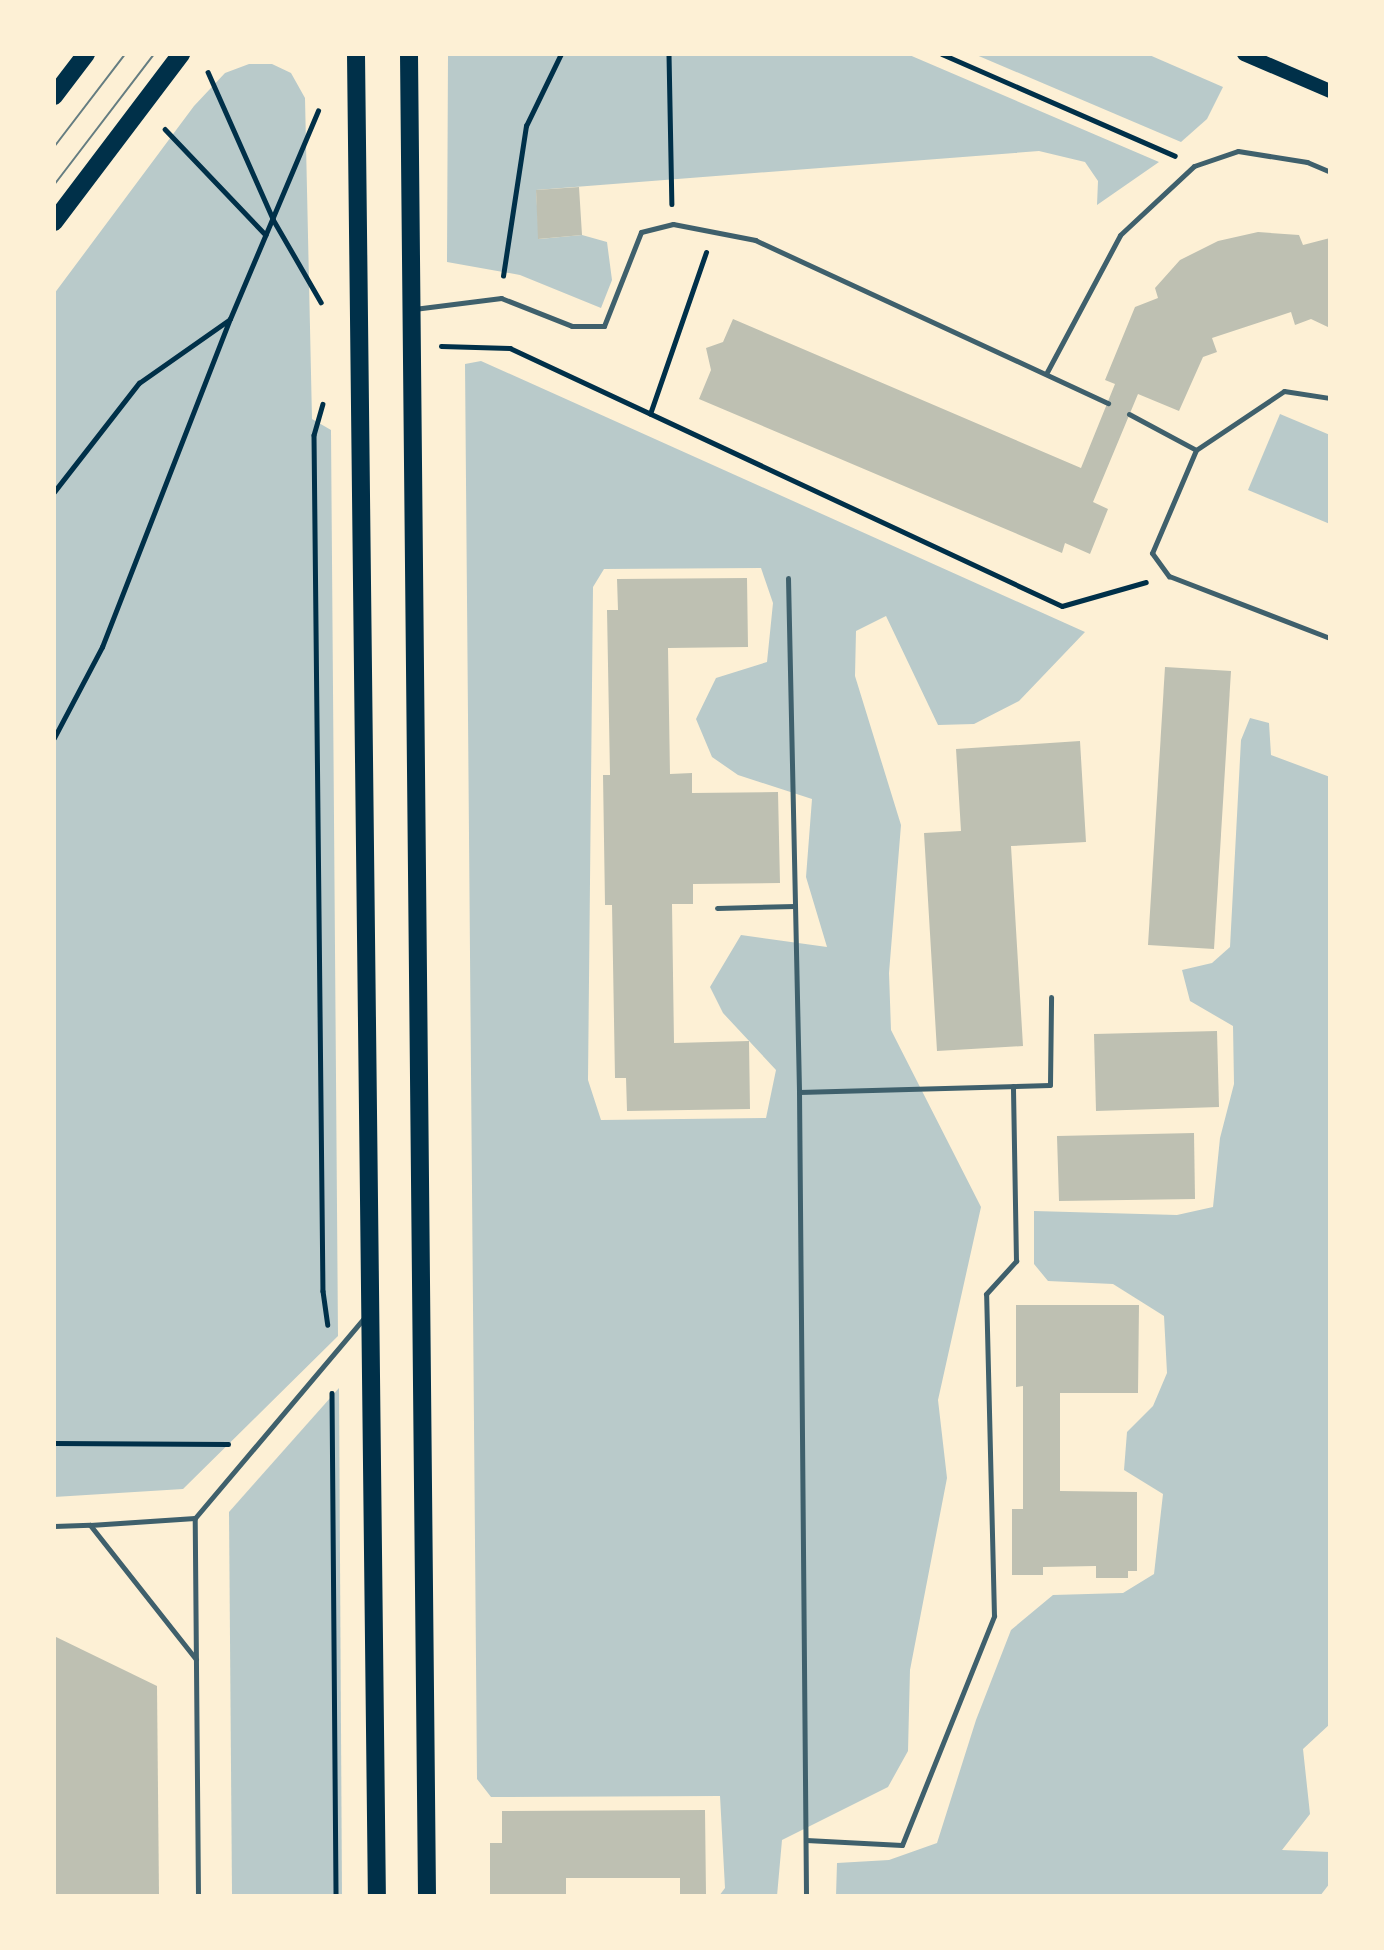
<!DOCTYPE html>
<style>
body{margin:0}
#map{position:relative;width:1384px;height:1950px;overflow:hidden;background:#fdf0d5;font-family:Bitter,serif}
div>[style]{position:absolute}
.green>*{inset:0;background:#b9caca}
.building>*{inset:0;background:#bec0b2}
.path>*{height:4.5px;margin:-2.25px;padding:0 2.25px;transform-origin:2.25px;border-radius:2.25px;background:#003049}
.service>*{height:5px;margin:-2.5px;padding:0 2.5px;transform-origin:2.5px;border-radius:2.5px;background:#3f606c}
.secondary>*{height:14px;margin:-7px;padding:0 7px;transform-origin:7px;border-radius:7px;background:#003049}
.primary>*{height:18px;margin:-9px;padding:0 9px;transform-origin:9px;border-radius:9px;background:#003049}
.tram>*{height:2px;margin:-1px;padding:0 1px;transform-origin:1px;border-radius:1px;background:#657d81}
span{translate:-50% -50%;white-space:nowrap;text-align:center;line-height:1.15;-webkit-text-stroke:5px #fdf0d5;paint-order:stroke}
.frame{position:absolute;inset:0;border:56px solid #fdf0d5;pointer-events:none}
</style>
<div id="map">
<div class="green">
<div style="clip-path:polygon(448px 54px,907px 54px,1159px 162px,1097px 205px,1098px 181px,1085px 162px,1039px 151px,536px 190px,539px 239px,582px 235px,607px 242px,612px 280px,601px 308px,520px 275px,447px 262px)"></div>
<div style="clip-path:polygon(974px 54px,1147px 54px,1223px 87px,1207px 119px,1181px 142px)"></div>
<div style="clip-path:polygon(249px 64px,272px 64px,291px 73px,305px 98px,312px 419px,331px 430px,338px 1336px,183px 1489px,54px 1497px,54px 294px,194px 106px,225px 73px)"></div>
<div style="clip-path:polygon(evenodd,481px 361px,1085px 632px,1019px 701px,974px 724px,938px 725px,886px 616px,856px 631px,855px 676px,901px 825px,889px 973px,891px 1030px,981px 1207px,938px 1400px,947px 1478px,910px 1670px,908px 1751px,888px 1787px,782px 1840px,777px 1896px,719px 1896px,725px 1888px,720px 1796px,491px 1797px,477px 1779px,465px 364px,481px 361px,761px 568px,773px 603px,767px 662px,716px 678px,696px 719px,712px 757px,738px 775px,812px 799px,806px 877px,827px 947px,741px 935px,710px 987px,723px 1013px,776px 1070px,766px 1118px,601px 1120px,588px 1080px,593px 587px,604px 569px,761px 568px)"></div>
<div style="clip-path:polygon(1280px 414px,1330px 435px,1330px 524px,1248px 490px)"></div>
<div style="clip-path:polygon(1250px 718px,1269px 723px,1271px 755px,1330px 777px,1330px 1724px,1303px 1749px,1310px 1814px,1282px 1850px,1330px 1852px,1330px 1883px,1320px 1896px,836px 1896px,837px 1863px,889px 1860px,937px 1843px,976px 1720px,1011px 1630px,1053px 1595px,1123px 1593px,1154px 1574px,1163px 1494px,1124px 1470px,1127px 1432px,1153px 1406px,1167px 1373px,1164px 1316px,1113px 1284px,1048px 1281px,1034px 1264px,1034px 1211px,1177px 1215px,1213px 1207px,1220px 1138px,1234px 1084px,1233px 1026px,1190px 1001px,1182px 970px,1212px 963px,1230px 947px,1241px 740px)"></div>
<div style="clip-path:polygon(339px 1388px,342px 1896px,232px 1896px,229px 1512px)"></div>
</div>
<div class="building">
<div style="clip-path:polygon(579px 187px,582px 235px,538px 239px,536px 190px)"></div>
<div style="clip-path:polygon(1258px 232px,1299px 235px,1303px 245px,1330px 238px,1330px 328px,1311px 319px,1295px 325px,1291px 312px,1212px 338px,1217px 352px,1203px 357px,1179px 411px,1138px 394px,1093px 502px,1108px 509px,1090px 554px,1065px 543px,1062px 553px,699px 399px,711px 370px,706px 348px,723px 342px,733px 319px,1081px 468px,1115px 384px,1105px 380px,1135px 307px,1158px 298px,1155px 288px,1180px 260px,1218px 241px)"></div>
<div style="clip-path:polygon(747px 578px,748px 647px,668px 648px,670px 774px,692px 773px,692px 793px,778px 792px,780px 883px,693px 884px,693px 904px,672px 904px,674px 1043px,749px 1041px,750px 1109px,627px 1111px,626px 1078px,615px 1078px,612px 905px,605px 905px,603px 775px,610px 775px,607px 610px,618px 610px,617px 579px)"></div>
<div style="clip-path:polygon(1165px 667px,1231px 671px,1214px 949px,1148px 945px)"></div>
<div style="clip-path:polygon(1080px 741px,1086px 842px,1011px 846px,1023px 1046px,937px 1051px,924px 833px,961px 831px,956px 749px)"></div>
<div style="clip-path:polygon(1217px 1031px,1219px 1107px,1096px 1111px,1094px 1034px)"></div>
<div style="clip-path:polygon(1194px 1133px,1195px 1199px,1059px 1201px,1057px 1136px)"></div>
<div style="clip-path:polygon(1016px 1305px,1139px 1305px,1138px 1393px,1060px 1393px,1060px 1491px,1137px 1492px,1137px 1571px,1128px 1571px,1128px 1578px,1096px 1578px,1096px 1566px,1043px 1567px,1043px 1575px,1012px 1575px,1012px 1509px,1023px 1509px,1023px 1386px,1016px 1387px)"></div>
<div style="clip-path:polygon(54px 1636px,157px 1686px,159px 1896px,54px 1896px)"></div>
<div style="clip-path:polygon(705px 1810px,706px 1895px,680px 1895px,680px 1878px,566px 1878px,566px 1896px,490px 1896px,490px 1843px,502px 1843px,502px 1811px)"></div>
</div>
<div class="path">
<div style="left:669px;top:54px;width:150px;rotate:88.9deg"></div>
<div style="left:942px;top:54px;width:254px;rotate:23.6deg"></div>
<div style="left:208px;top:72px;width:161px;rotate:66.1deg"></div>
<div style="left:273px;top:219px;width:96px;rotate:60deg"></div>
<div style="left:165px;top:129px;width:146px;rotate:46.4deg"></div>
<div style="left:503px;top:276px;width:152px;rotate:-81.3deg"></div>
<div style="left:526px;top:126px;width:80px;rotate:-64.1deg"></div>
<div style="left:441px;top:346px;width:69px;rotate:1.7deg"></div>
<div style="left:510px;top:348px;width:609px;rotate:25.05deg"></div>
<div style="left:1062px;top:606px;width:87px;rotate:-15.9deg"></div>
<div style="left:323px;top:404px;width:32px;rotate:106deg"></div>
<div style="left:314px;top:435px;width:856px;rotate:89.4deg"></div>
<div style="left:323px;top:1291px;width:34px;rotate:82deg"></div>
<div style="left:650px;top:414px;width:171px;rotate:-70.9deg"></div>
<div style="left:54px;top:492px;width:138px;rotate:-52.1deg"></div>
<div style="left:139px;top:383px;width:110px;rotate:-35deg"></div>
<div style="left:54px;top:738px;width:103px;rotate:-62.2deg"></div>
<div style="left:102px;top:647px;width:352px;rotate:-68.7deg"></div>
<div style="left:230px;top:319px;width:226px;rotate:-67.1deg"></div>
<div style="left:332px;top:1393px;width:503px;rotate:89.54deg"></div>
<div style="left:54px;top:1443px;width:174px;rotate:0.3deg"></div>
</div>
<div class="service">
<div style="left:414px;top:309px;width:88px;rotate:-7.2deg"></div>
<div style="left:501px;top:298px;width:76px;rotate:21.5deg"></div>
<div style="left:572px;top:326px;width:32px"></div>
<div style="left:604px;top:326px;width:101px;rotate:-68.5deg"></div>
<div style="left:641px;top:232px;width:33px;rotate:-14deg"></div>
<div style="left:673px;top:224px;width:84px;rotate:11deg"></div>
<div style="left:755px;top:240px;width:389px;rotate:24.8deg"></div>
<div style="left:1047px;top:372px;width:155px;rotate:-61.9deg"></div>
<div style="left:1120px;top:235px;width:101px;rotate:-43deg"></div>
<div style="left:1194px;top:166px;width:46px;rotate:-18.8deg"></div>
<div style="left:1238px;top:151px;width:70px;rotate:9.1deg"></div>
<div style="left:1307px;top:162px;width:25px;rotate:23deg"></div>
<div style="left:1129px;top:414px;width:76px;rotate:28.2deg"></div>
<div style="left:1196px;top:450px;width:112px;rotate:113.1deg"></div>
<div style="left:1152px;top:553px;width:29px;rotate:54deg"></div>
<div style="left:1169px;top:576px;width:173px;rotate:21.1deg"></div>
<div style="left:1196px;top:450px;width:106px;rotate:-33.8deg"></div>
<div style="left:1284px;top:391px;width:47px;rotate:8.7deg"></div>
<div style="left:788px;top:578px;width:514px;rotate:88.77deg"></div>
<div style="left:799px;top:1092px;width:804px;rotate:89.5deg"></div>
<div style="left:717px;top:908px;width:78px;rotate:-1.5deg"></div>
<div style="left:799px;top:1092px;width:251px;rotate:-1.6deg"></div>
<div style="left:1050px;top:1085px;width:88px;rotate:-89.3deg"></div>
<div style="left:90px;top:1525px;width:105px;rotate:-3.8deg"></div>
<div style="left:54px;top:1526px;width:36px;rotate:-2deg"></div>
<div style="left:90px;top:1525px;width:171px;rotate:51.7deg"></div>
<div style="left:806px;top:1840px;width:96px;rotate:3deg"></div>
<div style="left:902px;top:1845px;width:247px;rotate:-68.1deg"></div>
<div style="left:994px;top:1616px;width:322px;rotate:-91.4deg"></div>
<div style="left:986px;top:1294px;width:45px;rotate:-47.7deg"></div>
<div style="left:1016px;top:1261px;width:175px;rotate:-91deg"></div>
<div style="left:198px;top:1896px;width:378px;rotate:-90.5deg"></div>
<div style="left:195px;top:1518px;width:263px;rotate:-49.8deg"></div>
</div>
<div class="secondary">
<div style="left:1244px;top:54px;width:94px;rotate:23.3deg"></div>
</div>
<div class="primary">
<div style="left:356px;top:54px;width:1842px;rotate:89.35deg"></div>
<div style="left:409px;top:54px;width:1842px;rotate:89.44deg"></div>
<div style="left:54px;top:96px;width:53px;rotate:-52.7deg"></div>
<div style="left:54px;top:222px;width:211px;rotate:-52.9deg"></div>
</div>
<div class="tram">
<div style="left:54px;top:147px;width:117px;rotate:-52.6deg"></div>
<div style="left:54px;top:185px;width:165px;rotate:-52.6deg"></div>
</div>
<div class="frame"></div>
</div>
